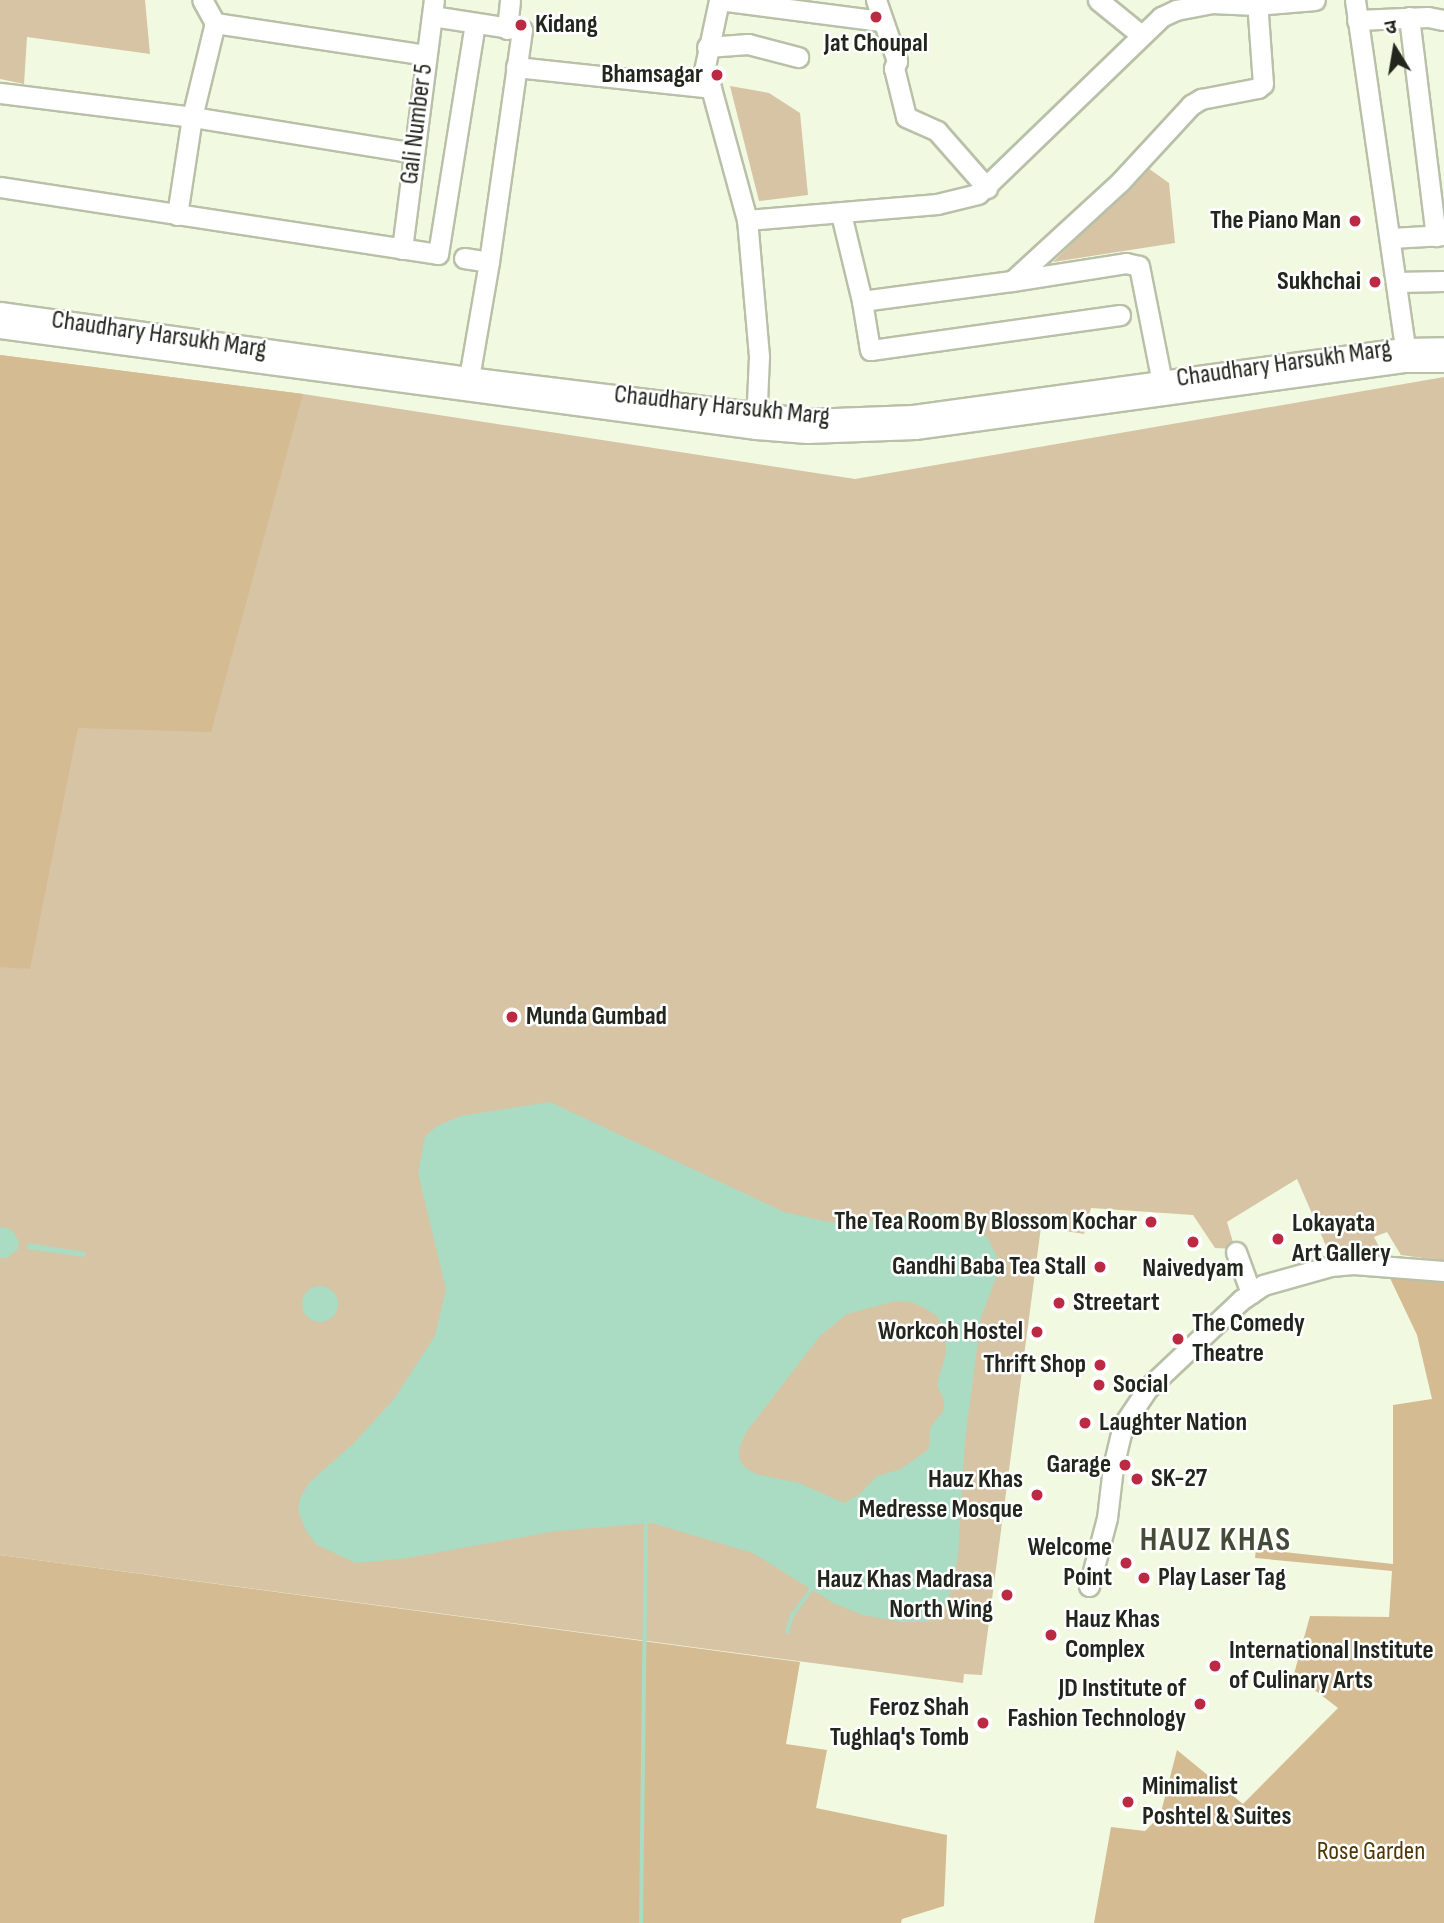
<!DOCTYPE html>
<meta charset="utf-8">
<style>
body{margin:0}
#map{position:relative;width:1444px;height:1923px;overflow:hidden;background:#f1f9e0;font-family:"Sofia Sans Condensed","Noto Sans Devanagari",sans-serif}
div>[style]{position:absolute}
.green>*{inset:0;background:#d7c4a5}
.forest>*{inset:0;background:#d5bb91}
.water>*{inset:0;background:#a9dcc3}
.round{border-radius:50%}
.stream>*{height:3.5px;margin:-1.75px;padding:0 1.75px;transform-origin:1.75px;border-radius:1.75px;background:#a9dcc3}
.roads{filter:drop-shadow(2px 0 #b8c0a8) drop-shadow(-2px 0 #b8c0a8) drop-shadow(0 2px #b8c0a8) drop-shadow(0 -2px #b8c0a8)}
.minor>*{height:19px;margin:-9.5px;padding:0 9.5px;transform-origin:9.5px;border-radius:9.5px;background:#fff}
.dots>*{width:19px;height:19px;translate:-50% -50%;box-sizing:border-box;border:4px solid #fff;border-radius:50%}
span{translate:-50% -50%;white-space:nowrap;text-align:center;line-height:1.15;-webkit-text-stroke:5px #fff;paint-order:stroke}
.poi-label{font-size:26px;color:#23261d;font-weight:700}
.left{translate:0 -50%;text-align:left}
.right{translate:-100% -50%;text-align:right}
.street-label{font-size:26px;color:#23261d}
.park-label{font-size:26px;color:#513700}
.district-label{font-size:33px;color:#454b37;font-weight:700;letter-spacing:2px}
.north{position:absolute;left:1360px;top:14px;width:70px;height:70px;-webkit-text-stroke:5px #fff;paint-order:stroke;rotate:349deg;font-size:19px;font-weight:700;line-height:28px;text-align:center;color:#23261d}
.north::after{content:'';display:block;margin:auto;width:24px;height:32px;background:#23261d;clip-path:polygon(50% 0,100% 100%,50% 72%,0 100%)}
</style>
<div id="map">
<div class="green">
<div style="clip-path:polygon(0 0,145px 0,150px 54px,27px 37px,24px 84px,0 79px)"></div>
<div style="clip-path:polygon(730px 86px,769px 93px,800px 113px,808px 195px,759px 201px)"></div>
<div style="clip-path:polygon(1148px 168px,1169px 183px,1175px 243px,1053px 262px)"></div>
<div style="clip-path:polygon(0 355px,303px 394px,855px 479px,1444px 377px,1444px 1261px,1401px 1255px,1387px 1232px,1374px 1237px,1383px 1254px,1330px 1255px,1297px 1179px,1227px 1222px,1235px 1249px,1215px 1248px,1193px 1215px,1091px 1208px,1084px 1234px,1041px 1227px,982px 1675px,964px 1674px,963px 1683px,0 1555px)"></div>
</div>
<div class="forest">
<div style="clip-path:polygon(0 355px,303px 394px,211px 732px,78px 728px,30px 969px,0 967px)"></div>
<div style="clip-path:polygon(1388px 1274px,1444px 1282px,1444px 1923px,1094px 1923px,1111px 1827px,1145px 1831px,1160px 1816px,1177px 1750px,1243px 1804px,1338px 1708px,1294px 1674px,1310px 1616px,1389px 1617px,1392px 1571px,1255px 1558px,1256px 1549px,1393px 1564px,1393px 1405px,1432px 1399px,1417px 1335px)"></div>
<div style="clip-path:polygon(0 1555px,800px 1662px,786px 1744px,827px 1750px,816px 1808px,947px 1835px,944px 1906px,902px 1919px,901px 1923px,0 1923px)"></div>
</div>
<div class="water">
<div style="clip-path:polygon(evenodd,550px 1102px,784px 1212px,829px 1222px,868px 1222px,926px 1213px,953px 1215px,987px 1237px,997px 1257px,996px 1278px,981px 1317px,965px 1440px,958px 1556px,952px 1588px,942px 1613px,927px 1622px,901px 1622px,863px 1615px,835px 1604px,753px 1553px,652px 1523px,556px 1531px,407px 1558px,356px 1563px,317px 1545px,305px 1529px,298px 1510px,300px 1498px,309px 1483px,354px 1443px,394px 1399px,435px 1336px,446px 1289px,418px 1173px,425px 1137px,437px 1126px,461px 1116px,550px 1102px,895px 1301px,911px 1302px,925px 1308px,937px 1316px,945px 1331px,946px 1353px,937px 1385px,944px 1400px,944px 1410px,930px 1428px,929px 1449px,901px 1469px,877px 1476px,859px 1495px,844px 1503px,799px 1483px,756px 1474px,746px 1468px,740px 1461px,739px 1449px,746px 1432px,820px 1336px,847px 1314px,895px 1301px)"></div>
<div style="clip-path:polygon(0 1227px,11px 1229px,19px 1241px,18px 1249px,7px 1258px,0 1258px)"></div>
<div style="clip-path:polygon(28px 1243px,85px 1252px,85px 1257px,27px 1249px)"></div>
<div class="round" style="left:302px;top:1286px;width:36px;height:36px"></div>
</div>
<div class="stream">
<div style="left:787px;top:1632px;width:17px;rotate:-73deg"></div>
<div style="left:792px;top:1616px;width:32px;rotate:-54deg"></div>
<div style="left:641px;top:1923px;width:400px;rotate:-89.3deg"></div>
</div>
<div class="roads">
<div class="minor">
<div style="left:719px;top:0;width:163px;rotate:7.4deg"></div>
<div style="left:876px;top:0;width:65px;rotate:71deg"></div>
<div style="left:897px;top:61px;width:8px;rotate:113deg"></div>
<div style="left:894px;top:68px;width:50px;rotate:76.2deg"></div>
<div style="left:906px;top:117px;width:34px;rotate:24deg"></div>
<div style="left:937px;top:131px;width:76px;rotate:48.7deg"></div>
<div style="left:1098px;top:0;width:55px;rotate:39.1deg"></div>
<div style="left:1355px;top:0;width:363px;rotate:81.8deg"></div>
<div style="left:432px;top:16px;width:91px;rotate:8.8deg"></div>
<div style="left:522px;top:30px;width:234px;rotate:98.1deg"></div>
<div style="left:489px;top:262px;width:130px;rotate:99.8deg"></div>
<div style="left:1409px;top:17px;width:221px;rotate:83deg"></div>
<div style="left:1357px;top:20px;width:71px;rotate:-2.4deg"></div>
<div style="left:1428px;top:17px;width:16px;rotate:11deg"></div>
<div style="left:215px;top:23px;width:213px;rotate:8.6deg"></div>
<div style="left:507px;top:29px;width:29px;rotate:-84deg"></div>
<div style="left:707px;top:47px;width:41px;rotate:-4.2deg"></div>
<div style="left:748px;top:44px;width:52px;rotate:14.6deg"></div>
<div style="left:516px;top:67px;width:196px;rotate:6.1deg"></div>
<div style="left:711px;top:88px;width:137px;rotate:74.7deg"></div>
<div style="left:701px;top:85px;width:87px;rotate:-78deg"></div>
<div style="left:0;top:93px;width:193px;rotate:7.1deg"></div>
<div style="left:192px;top:117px;width:225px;rotate:9.2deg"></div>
<div style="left:0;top:187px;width:443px;rotate:8.7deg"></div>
<div style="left:438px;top:254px;width:233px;rotate:-80.9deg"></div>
<div style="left:841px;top:214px;width:89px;rotate:76.4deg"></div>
<div style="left:177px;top:215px;width:99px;rotate:-81.3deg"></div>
<div style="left:192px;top:117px;width:97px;rotate:-76.3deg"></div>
<div style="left:215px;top:23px;width:26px;rotate:-119deg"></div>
<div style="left:1391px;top:238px;width:53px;rotate:-3.2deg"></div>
<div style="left:402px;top:249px;width:251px;rotate:-82.7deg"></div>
<div style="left:464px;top:258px;width:25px;rotate:9deg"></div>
<div style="left:1012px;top:281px;width:115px;rotate:-9deg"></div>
<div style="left:1126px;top:263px;width:13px;rotate:13deg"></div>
<div style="left:1139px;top:266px;width:128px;rotate:78.8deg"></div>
<div style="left:1396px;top:282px;width:48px;rotate:-1.2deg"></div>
<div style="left:0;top:312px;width:472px;rotate:7.9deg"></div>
<div style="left:468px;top:377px;width:343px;rotate:7deg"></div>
<div style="left:808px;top:419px;width:105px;rotate:-2.2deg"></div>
<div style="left:913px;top:415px;width:497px;rotate:-7.8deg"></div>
<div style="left:1405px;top:348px;width:39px;rotate:-1deg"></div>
<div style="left:1120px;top:315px;width:252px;rotate:172deg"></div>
<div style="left:870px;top:350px;width:50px;rotate:-99.3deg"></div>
<div style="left:862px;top:301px;width:151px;rotate:-7.6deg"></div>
<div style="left:1012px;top:281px;width:147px;rotate:-42.5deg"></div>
<div style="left:1120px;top:182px;width:105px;rotate:-47.3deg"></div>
<div style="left:1191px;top:105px;width:12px;rotate:-31deg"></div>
<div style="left:1201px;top:99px;width:58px;rotate:-10.9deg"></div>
<div style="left:1258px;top:88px;width:6px;rotate:-39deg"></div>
<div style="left:1263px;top:84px;width:84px;rotate:-94.1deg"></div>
<div style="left:0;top:328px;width:763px;rotate:7.61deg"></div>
<div style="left:756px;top:429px;width:51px;rotate:4.5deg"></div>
<div style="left:807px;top:433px;width:108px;rotate:-2.1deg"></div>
<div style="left:915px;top:429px;width:497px;rotate:-7.8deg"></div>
<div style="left:1407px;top:362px;width:37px"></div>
<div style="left:756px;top:425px;width:69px;rotate:-87.5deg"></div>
<div style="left:759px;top:356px;width:137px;rotate:-95deg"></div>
<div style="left:747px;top:220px;width:191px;rotate:-4.8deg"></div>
<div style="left:937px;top:204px;width:42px;rotate:-13.7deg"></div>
<div style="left:978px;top:194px;width:255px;rotate:-44deg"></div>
<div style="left:1161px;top:17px;width:17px;rotate:-25deg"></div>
<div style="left:1176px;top:10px;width:36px;rotate:-11deg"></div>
<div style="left:1211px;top:3px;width:45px;rotate:2.5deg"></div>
<div style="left:1256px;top:5px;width:59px;rotate:-4.8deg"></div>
<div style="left:1236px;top:1252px;width:44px;rotate:69.9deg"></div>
<div style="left:1089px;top:1586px;width:70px;rotate:-75.2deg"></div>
<div style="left:1107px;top:1518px;width:51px;rotate:-83.3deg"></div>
<div style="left:1113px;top:1467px;width:43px;rotate:-76.6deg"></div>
<div style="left:1123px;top:1425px;width:45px;rotate:-56deg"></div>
<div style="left:1148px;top:1388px;width:128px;rotate:-43.4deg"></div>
<div style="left:1241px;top:1300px;width:27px;rotate:-34deg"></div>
<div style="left:1263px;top:1285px;width:71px;rotate:-15.6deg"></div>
<div style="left:1331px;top:1266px;width:22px;rotate:-5deg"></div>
<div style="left:1353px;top:1264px;width:91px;rotate:4.4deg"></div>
</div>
</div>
<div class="dots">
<div style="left:876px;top:17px;background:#bb2a42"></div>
<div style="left:521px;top:25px;background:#bb2a42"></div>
<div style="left:717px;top:75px;background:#bb2a42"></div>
<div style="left:1355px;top:221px;background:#bb2a42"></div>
<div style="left:1375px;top:282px;background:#bb2a42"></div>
<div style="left:512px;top:1017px;background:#bb2a42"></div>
<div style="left:1151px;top:1222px;background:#bb2a42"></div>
<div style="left:1278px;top:1239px;background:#bb2a42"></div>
<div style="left:1193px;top:1242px;background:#bb2a42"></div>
<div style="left:1100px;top:1267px;background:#bb2a42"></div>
<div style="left:1059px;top:1303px;background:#bb2a42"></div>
<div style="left:1037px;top:1332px;background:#bb2a42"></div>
<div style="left:1178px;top:1339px;background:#bb2a42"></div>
<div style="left:1100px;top:1365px;background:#bb2a42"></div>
<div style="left:1099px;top:1385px;background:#bb2a42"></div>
<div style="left:1085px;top:1423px;background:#bb2a42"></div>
<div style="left:1125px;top:1465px;background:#bb2a42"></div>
<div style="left:1137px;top:1479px;background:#bb2a42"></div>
<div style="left:1037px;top:1495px;background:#bb2a42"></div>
<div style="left:1126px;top:1563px;background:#bb2a42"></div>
<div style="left:1144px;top:1578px;background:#bb2a42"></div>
<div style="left:1007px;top:1595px;background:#bb2a42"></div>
<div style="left:1051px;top:1635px;background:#bb2a42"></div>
<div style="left:1215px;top:1666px;background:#bb2a42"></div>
<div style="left:1200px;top:1704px;background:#bb2a42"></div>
<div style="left:983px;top:1723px;background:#bb2a42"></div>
<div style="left:1128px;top:1802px;background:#bb2a42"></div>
</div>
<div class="poi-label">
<span class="left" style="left:535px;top:25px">Kidang</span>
<span style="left:876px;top:44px">Jat Choupal</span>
<span class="right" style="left:703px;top:75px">Bhamsagar</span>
<span class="right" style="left:1341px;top:221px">The Piano Man</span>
<span class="right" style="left:1361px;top:282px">Sukhchai</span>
<span class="left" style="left:526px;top:1017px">Munda Gumbad</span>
<span class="right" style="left:1137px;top:1222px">The Tea Room By Blossom Kochar</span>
<span class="left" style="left:1292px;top:1239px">Lokayata<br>Art Gallery</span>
<span class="right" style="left:1086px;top:1267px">Gandhi Baba Tea Stall</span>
<span style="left:1193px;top:1269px">Naivedyam</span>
<span class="left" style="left:1073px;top:1303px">Streetart</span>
<span class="left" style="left:1192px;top:1339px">The Comedy<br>Theatre</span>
<span class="right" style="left:1023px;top:1332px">Workcoh Hostel</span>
<span class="right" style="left:1086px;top:1365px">Thrift Shop</span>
<span class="left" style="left:1113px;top:1385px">Social</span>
<span class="left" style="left:1099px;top:1423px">Laughter Nation</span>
<span class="right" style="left:1111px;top:1465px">Garage</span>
<span class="left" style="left:1151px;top:1479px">SK-27</span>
<span class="right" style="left:1023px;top:1495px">Hauz Khas<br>Medresse Mosque</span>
<span class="right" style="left:1112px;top:1563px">Welcome<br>Point</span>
<span class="left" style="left:1158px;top:1578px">Play Laser Tag</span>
<span class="right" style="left:993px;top:1595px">Hauz Khas Madrasa<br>North Wing</span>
<span class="left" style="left:1065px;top:1635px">Hauz Khas<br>Complex</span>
<span class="left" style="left:1229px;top:1666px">International Institute<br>of Culinary Arts</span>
<span class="right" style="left:1186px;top:1704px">JD Institute of<br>Fashion Technology</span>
<span class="right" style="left:969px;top:1723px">Feroz Shah<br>Tughlaq's Tomb</span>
<span class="left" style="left:1142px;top:1802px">Minimalist<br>Poshtel &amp; Suites</span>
</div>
<div class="street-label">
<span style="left:417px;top:124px;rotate:-83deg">Gali Number 5</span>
<span style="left:159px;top:335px;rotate:8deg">Chaudhary Harsukh Marg</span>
<span style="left:1284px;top:364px;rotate:-8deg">Chaudhary Harsukh Marg</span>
<span style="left:722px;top:406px;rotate:6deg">Chaudhary Harsukh Marg</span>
</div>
<div class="park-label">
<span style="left:1371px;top:1852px">Rose Garden</span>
</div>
<div class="district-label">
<span style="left:1216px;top:1541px">HAUZ KHAS</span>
</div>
<div class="north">उ</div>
</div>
